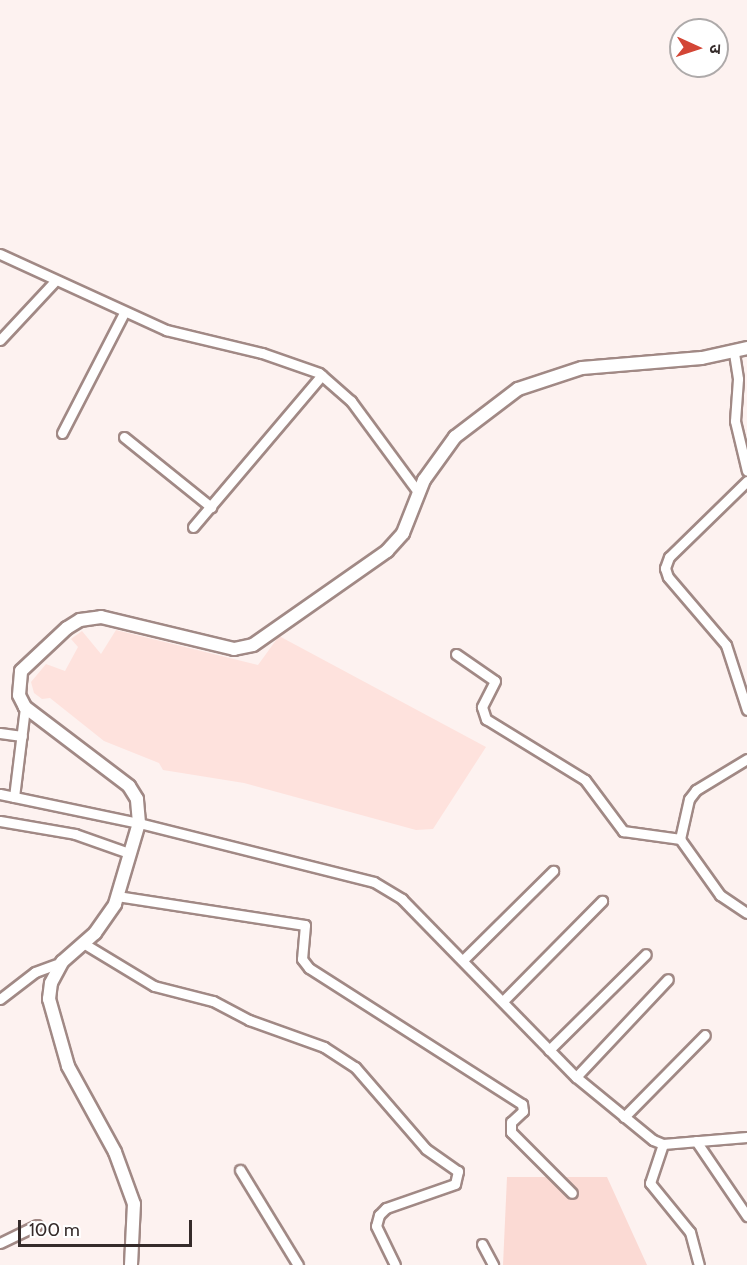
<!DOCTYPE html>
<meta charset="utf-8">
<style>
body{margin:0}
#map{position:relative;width:747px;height:1265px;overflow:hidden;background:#fdf2f0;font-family:Cabin,"Noto Sans Devanagari",sans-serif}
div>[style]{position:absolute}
.built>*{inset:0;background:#fee2dd}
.green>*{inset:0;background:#fbdad4}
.roads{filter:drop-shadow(2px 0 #a18985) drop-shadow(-2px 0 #a18985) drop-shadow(0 2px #a18985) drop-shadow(0 -2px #a18985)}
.street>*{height:9px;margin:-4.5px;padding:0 4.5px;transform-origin:4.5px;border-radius:4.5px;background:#fff}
.secondary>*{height:12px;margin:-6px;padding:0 6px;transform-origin:6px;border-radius:6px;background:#fff}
span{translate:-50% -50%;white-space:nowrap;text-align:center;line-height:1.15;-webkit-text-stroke:4.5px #fff;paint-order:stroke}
.north{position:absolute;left:669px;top:18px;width:60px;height:60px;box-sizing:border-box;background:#fff;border:2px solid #aeaaaa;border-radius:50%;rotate:93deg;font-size:16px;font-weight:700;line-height:24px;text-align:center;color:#352b2a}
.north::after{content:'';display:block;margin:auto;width:21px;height:27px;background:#d34636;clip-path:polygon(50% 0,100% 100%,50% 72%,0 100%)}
.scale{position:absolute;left:18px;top:1220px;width:174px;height:27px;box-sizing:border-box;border:3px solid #352b2a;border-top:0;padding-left:8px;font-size:18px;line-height:21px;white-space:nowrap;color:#352b2a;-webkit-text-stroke:4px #fff;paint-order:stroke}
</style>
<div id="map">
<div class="built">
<div style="clip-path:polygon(116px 630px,258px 665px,279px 636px,486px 747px,433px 829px,416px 830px,244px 783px,163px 770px,159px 763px,104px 741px,50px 698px,42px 699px,34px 693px,31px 682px,46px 664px,65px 671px,78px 647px,71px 639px,82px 631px,101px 654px)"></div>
</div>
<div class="green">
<div style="clip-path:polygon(507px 1177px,607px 1177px,647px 1265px,503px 1265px)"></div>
</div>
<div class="roads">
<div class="street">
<div style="left:0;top:254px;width:183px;rotate:24.6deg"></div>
<div style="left:166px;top:330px;width:99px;rotate:13.5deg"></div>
<div style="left:262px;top:353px;width:60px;rotate:19.3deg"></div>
<div style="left:319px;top:373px;width:43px;rotate:41.2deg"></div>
<div style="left:351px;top:401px;width:113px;rotate:53.6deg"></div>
<div style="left:0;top:340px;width:79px;rotate:-47deg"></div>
<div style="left:734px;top:353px;width:26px;rotate:81deg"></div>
<div style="left:738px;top:379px;width:42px;rotate:94.1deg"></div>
<div style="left:735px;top:421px;width:51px;rotate:76.5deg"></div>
<div style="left:62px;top:433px;width:135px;rotate:-62.7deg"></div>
<div style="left:124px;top:437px;width:112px;rotate:38.8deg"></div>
<div style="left:747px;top:481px;width:109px;rotate:135.7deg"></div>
<div style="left:669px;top:557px;width:12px;rotate:110deg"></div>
<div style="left:665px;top:568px;width:9px;rotate:72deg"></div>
<div style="left:668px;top:577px;width:89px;rotate:49.5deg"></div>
<div style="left:726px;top:645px;width:68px;rotate:72.1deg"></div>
<div style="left:193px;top:527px;width:199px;rotate:-49.7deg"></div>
<div style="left:456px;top:654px;width:47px;rotate:34.7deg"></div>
<div style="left:495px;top:681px;width:29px;rotate:117deg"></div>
<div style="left:482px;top:707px;width:13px;rotate:72deg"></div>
<div style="left:486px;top:719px;width:116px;rotate:31.6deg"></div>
<div style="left:585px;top:780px;width:64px;rotate:53.3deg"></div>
<div style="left:623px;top:831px;width:58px;rotate:8deg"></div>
<div style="left:0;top:733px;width:22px;rotate:8deg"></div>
<div style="left:747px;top:759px;width:60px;rotate:148.7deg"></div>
<div style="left:696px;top:790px;width:11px;rotate:128deg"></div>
<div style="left:689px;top:799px;width:41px;rotate:102.7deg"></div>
<div style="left:680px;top:839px;width:69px;rotate:54.5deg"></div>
<div style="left:720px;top:895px;width:32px;rotate:34deg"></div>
<div style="left:0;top:794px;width:142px;rotate:11.8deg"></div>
<div style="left:139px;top:823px;width:242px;rotate:14.1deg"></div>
<div style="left:374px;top:882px;width:33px;rotate:31deg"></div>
<div style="left:402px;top:899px;width:249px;rotate:45.7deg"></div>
<div style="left:576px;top:1077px;width:99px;rotate:39.3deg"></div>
<div style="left:653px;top:1140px;width:11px;rotate:22deg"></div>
<div style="left:663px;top:1144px;width:84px;rotate:-4.8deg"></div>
<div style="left:14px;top:797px;width:91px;rotate:-83deg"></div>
<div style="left:0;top:821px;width:76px;rotate:9.8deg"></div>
<div style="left:75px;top:834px;width:57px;rotate:19.4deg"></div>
<div style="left:117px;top:896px;width:190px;rotate:8.8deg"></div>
<div style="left:305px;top:925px;width:34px;rotate:95deg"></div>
<div style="left:302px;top:959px;width:11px;rotate:52deg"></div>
<div style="left:309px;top:968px;width:253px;rotate:32.6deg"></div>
<div style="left:522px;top:1104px;width:7px;rotate:82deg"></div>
<div style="left:523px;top:1111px;width:16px;rotate:137deg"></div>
<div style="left:511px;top:1122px;width:10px;rotate:90deg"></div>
<div style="left:511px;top:1132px;width:86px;rotate:45deg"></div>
<div style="left:83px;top:943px;width:83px;rotate:31.2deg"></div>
<div style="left:154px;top:986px;width:61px;rotate:14.3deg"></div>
<div style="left:213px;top:1001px;width:41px;rotate:27.8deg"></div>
<div style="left:249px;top:1020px;width:80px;rotate:19.8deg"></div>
<div style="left:324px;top:1047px;width:37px;rotate:33deg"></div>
<div style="left:355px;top:1067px;width:108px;rotate:49.1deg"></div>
<div style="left:426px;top:1149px;width:39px;rotate:35deg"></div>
<div style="left:458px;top:1171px;width:13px;rotate:103deg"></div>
<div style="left:455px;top:1184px;width:73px;rotate:160.8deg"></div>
<div style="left:386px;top:1208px;width:10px;rotate:135deg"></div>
<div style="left:379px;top:1215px;width:11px;rotate:105deg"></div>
<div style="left:376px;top:1226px;width:43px;rotate:64deg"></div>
<div style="left:463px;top:960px;width:127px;rotate:-44.7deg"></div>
<div style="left:0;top:999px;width:44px;rotate:-37.6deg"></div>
<div style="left:35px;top:972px;width:29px;rotate:-20deg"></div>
<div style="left:503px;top:1001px;width:141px;rotate:-45.3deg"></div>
<div style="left:549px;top:1050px;width:136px;rotate:-44.7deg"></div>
<div style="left:576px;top:1077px;width:134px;rotate:-46.8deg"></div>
<div style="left:624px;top:1117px;width:115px;rotate:-45.4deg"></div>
<div style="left:696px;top:1141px;width:91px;rotate:55.8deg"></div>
<div style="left:663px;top:1144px;width:41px;rotate:108.4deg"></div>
<div style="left:650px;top:1183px;width:63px;rotate:50.8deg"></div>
<div style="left:690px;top:1232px;width:34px;rotate:75deg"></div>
<div style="left:240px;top:1170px;width:111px;rotate:58.6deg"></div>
<div style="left:0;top:1243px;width:41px;rotate:-25.9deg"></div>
<div style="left:482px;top:1244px;width:24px;rotate:62deg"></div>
</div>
<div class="secondary">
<div style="left:131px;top:1265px;width:61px;rotate:-87.2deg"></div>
<div style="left:134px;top:1204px;width:55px;rotate:-110.1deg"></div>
<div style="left:115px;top:1152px;width:98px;rotate:-118.7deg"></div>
<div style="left:68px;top:1066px;width:70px;rotate:-105.8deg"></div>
<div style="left:49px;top:999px;width:16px;rotate:-83deg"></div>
<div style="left:51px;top:983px;width:24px;rotate:-62deg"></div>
<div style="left:62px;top:962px;width:44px;rotate:-41.3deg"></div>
<div style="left:95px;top:933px;width:35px;rotate:-55deg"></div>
<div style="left:115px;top:904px;width:84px;rotate:-73.5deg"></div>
<div style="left:139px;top:823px;width:24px;rotate:-95deg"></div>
<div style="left:137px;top:799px;width:15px;rotate:-122deg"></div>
<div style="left:129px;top:786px;width:131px;rotate:-142.8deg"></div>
<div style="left:25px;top:707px;width:13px;rotate:-117deg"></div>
<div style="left:19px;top:695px;width:24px;rotate:-85deg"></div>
<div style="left:21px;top:671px;width:63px;rotate:-43.1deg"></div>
<div style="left:67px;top:628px;width:15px;rotate:-32deg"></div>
<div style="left:80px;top:620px;width:21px;rotate:-8deg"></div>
<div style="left:101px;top:617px;width:137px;rotate:13.5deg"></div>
<div style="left:234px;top:649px;width:19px;rotate:-12deg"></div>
<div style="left:253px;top:645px;width:164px;rotate:-35deg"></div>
<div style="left:387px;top:551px;width:24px;rotate:-48deg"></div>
<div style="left:403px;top:533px;width:57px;rotate:-68.4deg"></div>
<div style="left:424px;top:480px;width:53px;rotate:-54.2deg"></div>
<div style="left:455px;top:437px;width:79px;rotate:-37.3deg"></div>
<div style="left:518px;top:389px;width:67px;rotate:-18.2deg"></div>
<div style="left:582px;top:368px;width:120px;rotate:-4.8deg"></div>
<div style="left:702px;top:358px;width:46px;rotate:-12.5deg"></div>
</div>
</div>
<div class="north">उ</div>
<div class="scale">100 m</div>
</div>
